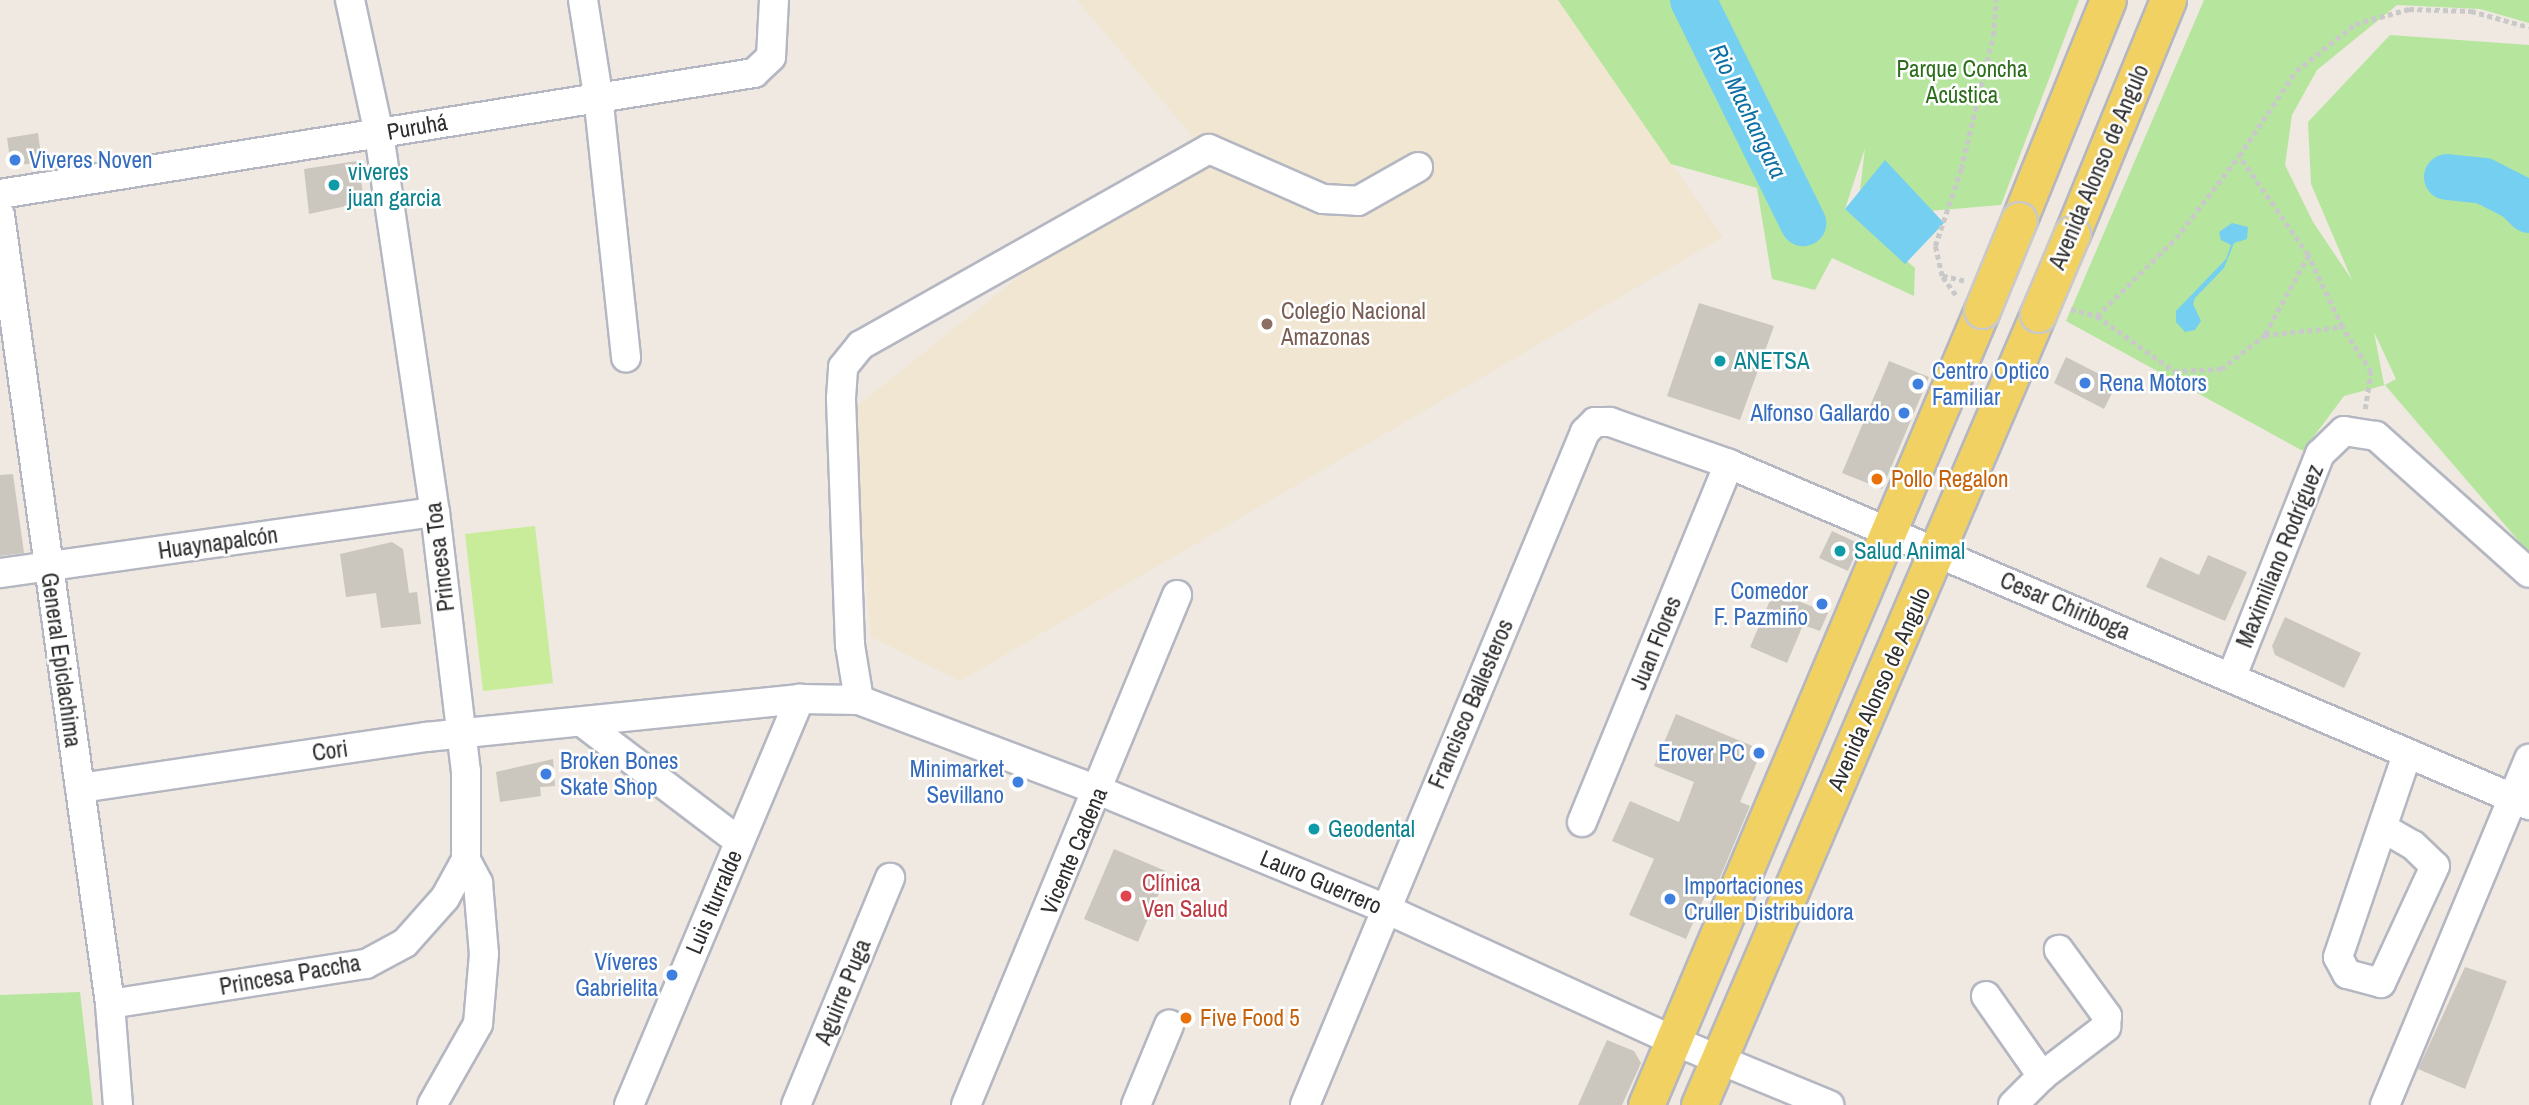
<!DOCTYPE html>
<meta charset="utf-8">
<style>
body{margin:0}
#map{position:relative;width:2529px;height:1105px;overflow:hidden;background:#efe9e1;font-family:"Archivo Narrow",sans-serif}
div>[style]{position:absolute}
.education>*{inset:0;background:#f0e6d1}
.green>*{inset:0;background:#b6e59e}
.pitch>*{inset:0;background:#c9ec9a}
.water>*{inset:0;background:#75cff0}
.river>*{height:46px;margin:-23px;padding:0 23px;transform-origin:23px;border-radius:23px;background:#75cff0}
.building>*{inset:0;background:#cbc7bf}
.path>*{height:4.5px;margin-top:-2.25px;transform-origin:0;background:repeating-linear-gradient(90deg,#c9c9c9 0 5px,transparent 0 8.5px)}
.roads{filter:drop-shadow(2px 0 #b4b7c1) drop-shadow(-2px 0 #b4b7c1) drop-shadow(0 2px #b4b7c1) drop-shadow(0 -2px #b4b7c1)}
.minor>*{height:28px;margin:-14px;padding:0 14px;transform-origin:14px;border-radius:14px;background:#fff}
.major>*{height:35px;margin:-17.5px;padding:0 17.5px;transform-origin:17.5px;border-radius:17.5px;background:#f2d163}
.bridges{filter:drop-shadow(2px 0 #c9c9c9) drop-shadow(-2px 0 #c9c9c9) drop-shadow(0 2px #c9c9c9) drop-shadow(0 -2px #c9c9c9)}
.major-bridge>*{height:35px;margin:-17.5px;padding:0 17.5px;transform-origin:17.5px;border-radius:17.5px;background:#f2d163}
.dots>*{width:19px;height:19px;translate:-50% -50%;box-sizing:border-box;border:4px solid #fff;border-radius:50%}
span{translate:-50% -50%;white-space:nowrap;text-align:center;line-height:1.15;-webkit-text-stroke:5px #fff;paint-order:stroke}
.park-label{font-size:23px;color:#2c6e1b}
.street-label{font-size:23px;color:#2e2e2e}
.shop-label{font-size:23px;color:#366cbe}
.left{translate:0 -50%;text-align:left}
.right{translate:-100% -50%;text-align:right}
.culture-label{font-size:23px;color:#0d838f}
.education-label{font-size:23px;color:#785e54}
.food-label{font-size:23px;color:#c56008}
.health-label{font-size:23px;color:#be3a42}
.water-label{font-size:24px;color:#0d6fa3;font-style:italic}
</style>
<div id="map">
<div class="education">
<div style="clip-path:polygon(1077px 0,1558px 0,1723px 237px,960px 681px,871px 637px,851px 411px,1193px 137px)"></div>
</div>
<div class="green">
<div style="clip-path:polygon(1558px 0,2079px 0,2001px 205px,1857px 217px,1865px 148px,1845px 209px,1915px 268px,1914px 296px,1832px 258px,1815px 290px,1772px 279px,1757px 188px,1671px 164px)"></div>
<div style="clip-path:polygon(evenodd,2204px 0,2529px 0,2529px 23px,2480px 9px,2397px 5px,2317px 70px,2292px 115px,2285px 165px,2313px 222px,2352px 280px,2311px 184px,2308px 122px,2390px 35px,2529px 45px,2529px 553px,2385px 385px,2344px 396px,2303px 451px,2066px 321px,2204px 0,2374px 332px,2396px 379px,2385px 385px,2384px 384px,2374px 332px)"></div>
<div style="clip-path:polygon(80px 992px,93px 1105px,0 1105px,0 995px)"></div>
</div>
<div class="pitch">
<div style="clip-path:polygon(535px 526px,553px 683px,483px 691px,465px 534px)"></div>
</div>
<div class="water">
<div style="clip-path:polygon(1885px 160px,1944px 223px,1905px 264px,1845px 209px)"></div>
<div style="clip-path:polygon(2232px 223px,2248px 227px,2247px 239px,2234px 243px,2224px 268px,2195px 298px,2193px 304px,2201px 321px,2195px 330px,2185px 332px,2176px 322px,2176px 311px,2226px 259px,2231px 245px,2221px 240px,2219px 232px)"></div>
</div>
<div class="river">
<div style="left:1693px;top:0;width:249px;rotate:63.7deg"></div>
<div style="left:2447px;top:177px;width:37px;rotate:6deg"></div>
<div style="left:2484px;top:181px;width:37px;rotate:27deg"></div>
<div style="left:2517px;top:198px;width:17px;rotate:45deg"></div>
</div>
<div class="building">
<div style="clip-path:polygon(38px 133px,42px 162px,11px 166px,7px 138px)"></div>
<div style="clip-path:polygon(357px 161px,365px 202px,309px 214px,304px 169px)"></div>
<div style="clip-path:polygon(1699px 303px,1774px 326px,1740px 420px,1667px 396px)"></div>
<div style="clip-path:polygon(2066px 357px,2117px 383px,2104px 409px,2054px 383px)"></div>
<div style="clip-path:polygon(1889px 361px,1929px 377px,1882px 489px,1842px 473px)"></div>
<div style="clip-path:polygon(13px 474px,24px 553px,0 556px,0 475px)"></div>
<div style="clip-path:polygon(1832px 531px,1860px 544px,1848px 571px,1819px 558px)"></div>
<div style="clip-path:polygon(392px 542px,403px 549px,409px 593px,417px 592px,421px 624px,381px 628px,376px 593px,346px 597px,340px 554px)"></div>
<div style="clip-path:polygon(2208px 555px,2247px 572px,2225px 621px,2146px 587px,2160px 557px,2199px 575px)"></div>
<div style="clip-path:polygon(1774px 591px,1828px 613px,1820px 631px,1803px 625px,1787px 663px,1750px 647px)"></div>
<div style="clip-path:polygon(2285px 617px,2361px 653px,2344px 688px,2275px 655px,2272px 646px)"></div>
<div style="clip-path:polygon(1676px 714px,1762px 750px,1740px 802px,1750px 806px,1716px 887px,1710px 884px,1686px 939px,1629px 915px,1654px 859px,1612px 841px,1630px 801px,1679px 822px,1694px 782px,1654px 766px)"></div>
<div style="clip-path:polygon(553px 759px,555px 786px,540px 787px,541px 796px,500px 802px,496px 772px)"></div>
<div style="clip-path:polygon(1114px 849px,1168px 872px,1138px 942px,1084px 919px)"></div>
<div style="clip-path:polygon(2465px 967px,2507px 981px,2465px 1089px,2418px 1069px)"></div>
<div style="clip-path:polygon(1607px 1040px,1634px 1051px,1641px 1063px,1622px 1105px,1578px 1105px)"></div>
</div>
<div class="path">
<div style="left:1943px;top:277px;width:22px;rotate:54deg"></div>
<div style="left:1964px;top:281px;width:23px;rotate:-167deg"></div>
<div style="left:1942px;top:276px;width:31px;rotate:-103deg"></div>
<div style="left:1935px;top:246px;width:81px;rotate:-71.3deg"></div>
<div style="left:1961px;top:169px;width:137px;rotate:-76.5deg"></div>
<div style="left:1993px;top:36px;width:36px;rotate:-85deg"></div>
<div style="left:2071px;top:309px;width:27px;rotate:15deg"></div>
<div style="left:2097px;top:316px;width:95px;rotate:35.5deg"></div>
<div style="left:2174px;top:371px;width:47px;rotate:-2.4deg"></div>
<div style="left:2221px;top:369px;width:56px;rotate:-37.7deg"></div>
<div style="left:2265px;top:335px;width:77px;rotate:-5.9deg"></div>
<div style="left:2097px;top:316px;width:111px;rotate:-44.6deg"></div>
<div style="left:2176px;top:238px;width:103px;rotate:-52.5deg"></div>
<div style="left:2265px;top:334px;width:89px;rotate:-61.1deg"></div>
<div style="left:2365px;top:409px;width:37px;rotate:-81deg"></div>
<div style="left:2371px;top:372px;width:54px;rotate:-122.8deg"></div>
<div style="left:2342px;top:327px;width:80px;rotate:-115.3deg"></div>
<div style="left:2308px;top:255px;width:121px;rotate:-124.9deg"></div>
<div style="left:2239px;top:156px;width:102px;rotate:-56.2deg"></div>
<div style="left:2296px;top:71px;width:75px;rotate:-38.5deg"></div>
<div style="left:2355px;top:24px;width:56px;rotate:-15.5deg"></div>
<div style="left:2409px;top:9px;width:62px;rotate:1.8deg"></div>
<div style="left:2471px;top:11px;width:60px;rotate:15.4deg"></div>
</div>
<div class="roads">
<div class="minor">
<div style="left:350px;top:0;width:137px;rotate:77.8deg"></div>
<div style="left:379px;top:134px;width:382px;rotate:81.6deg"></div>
<div style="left:435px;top:512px;width:262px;rotate:83.2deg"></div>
<div style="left:466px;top:772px;width:88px;rotate:90deg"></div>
<div style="left:466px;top:860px;width:26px;rotate:62deg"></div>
<div style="left:478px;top:883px;width:71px;rotate:85.2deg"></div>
<div style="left:484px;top:954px;width:70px;rotate:94.9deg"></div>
<div style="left:478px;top:1024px;width:93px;rotate:119.6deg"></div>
<div style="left:583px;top:0;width:96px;rotate:81deg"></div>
<div style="left:598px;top:95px;width:264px;rotate:83.9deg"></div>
<div style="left:0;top:194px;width:764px;rotate:-9.12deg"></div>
<div style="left:754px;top:73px;width:23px;rotate:-43deg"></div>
<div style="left:771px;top:57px;width:57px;rotate:-87deg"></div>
<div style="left:0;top:215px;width:797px;rotate:82.06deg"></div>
<div style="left:110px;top:1004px;width:101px;rotate:85.5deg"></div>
<div style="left:0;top:573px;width:439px;rotate:-8deg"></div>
<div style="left:2232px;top:676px;width:239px;rotate:-68.4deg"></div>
<div style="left:2320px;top:454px;width:33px;rotate:-44deg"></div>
<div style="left:2344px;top:431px;width:32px;rotate:9deg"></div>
<div style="left:2376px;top:436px;width:205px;rotate:41.8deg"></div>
<div style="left:859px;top:700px;width:56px;rotate:-99.3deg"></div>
<div style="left:850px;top:645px;width:247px;rotate:-92.1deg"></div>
<div style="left:841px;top:398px;width:31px;rotate:-86deg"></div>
<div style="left:843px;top:367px;width:28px;rotate:-51deg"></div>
<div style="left:861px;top:345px;width:399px;rotate:-29.4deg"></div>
<div style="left:1209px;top:149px;width:124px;rotate:23.7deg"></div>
<div style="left:1323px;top:199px;width:35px;rotate:3deg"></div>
<div style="left:1358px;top:201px;width:69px;rotate:-29.5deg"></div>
<div style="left:582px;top:722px;width:197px;rotate:37.2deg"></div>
<div style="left:80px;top:788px;width:350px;rotate:-8.4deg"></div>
<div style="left:426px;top:737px;width:376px;rotate:-5.8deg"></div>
<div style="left:800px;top:699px;width:59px;rotate:1deg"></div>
<div style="left:859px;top:700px;width:258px;rotate:20.7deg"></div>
<div style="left:1100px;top:791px;width:309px;rotate:22.4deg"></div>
<div style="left:1386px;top:909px;width:317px;rotate:24.6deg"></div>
<div style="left:1674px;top:1041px;width:168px;rotate:22.4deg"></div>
<div style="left:1582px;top:822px;width:387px;rotate:-67.7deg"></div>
<div style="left:2383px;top:828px;width:34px;rotate:30deg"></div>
<div style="left:2413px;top:845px;width:30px;rotate:44deg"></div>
<div style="left:2435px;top:866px;width:129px;rotate:114.8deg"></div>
<div style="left:2381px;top:983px;width:35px;rotate:-165deg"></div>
<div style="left:2347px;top:974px;width:19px;rotate:-118deg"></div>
<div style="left:2338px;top:957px;width:214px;rotate:-71.2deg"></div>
<div style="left:1986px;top:996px;width:98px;rotate:55deg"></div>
<div style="left:110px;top:1004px;width:259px;rotate:-8.9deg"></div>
<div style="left:366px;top:964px;width:44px;rotate:-28.3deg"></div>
<div style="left:405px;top:943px;width:60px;rotate:-48.4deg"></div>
<div style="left:445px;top:898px;width:43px;rotate:-61.1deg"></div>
<div style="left:629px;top:1105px;width:441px;rotate:-67.2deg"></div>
<div style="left:796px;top:1105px;width:246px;rotate:-67.5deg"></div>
<div style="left:966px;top:1105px;width:552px;rotate:-67.52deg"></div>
<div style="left:1136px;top:1105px;width:87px;rotate:-67.6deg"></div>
<div style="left:1305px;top:1105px;width:729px;rotate:-67.41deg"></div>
<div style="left:1585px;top:432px;width:14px;rotate:-45deg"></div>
<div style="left:1595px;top:422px;width:15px"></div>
<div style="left:1610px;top:422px;width:126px;rotate:19.4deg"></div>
<div style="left:1729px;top:464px;width:870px;rotate:23.09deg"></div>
<div style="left:2013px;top:1105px;width:41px;rotate:-45deg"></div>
<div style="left:2042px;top:1076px;width:81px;rotate:-37.4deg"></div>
<div style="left:2106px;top:1027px;width:11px;rotate:-85deg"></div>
<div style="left:2107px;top:1016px;width:82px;rotate:-126deg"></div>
<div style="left:2385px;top:1105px;width:375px;rotate:-67.4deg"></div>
</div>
<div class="major">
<div style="left:2019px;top:220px;width:237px;rotate:-68deg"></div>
<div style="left:2072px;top:234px;width:253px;rotate:-67.7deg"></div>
<div style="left:1646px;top:1105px;width:863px;rotate:-67.09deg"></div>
<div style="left:1699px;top:1105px;width:861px;rotate:-66.8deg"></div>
</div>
</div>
<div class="bridges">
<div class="major-bridge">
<div style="left:1982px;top:310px;width:97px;rotate:-67.7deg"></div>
<div style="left:2038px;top:314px;width:87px;rotate:-67deg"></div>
</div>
</div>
<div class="dots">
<div style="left:15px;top:160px;background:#3f7fe0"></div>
<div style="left:334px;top:185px;background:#0f9aa8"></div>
<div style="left:1267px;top:324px;background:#8d6e63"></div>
<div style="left:1720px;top:361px;background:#0f9aa8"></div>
<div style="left:2085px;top:383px;background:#3f7fe0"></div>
<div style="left:1918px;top:384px;background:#3f7fe0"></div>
<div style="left:1904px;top:413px;background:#3f7fe0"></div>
<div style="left:1877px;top:479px;background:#e8710a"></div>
<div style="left:1840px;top:551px;background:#0f9aa8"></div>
<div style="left:1822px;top:604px;background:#3f7fe0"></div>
<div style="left:1759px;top:753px;background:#3f7fe0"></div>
<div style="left:546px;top:774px;background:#3f7fe0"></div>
<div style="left:1018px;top:782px;background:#3f7fe0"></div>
<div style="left:1314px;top:829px;background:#0f9aa8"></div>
<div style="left:1126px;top:896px;background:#e0444e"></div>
<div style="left:1670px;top:899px;background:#3f7fe0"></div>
<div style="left:672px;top:975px;background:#3f7fe0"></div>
<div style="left:1186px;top:1018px;background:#e8710a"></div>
</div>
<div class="park-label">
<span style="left:1962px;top:82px">Parque Concha<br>Acústica</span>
</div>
<div class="street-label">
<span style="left:417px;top:127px;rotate:-10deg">Puruhá</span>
<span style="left:2099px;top:167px;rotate:-67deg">Avenida Alonso de Angulo</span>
<span style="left:218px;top:543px;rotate:-8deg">Huaynapalcón</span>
<span style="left:2280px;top:556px;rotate:-68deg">Maximiliano Rodríguez</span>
<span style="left:440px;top:557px;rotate:-97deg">Princesa Toa</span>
<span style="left:2065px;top:606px;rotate:23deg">Cesar Chiriboga</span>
<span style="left:1656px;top:643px;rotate:-68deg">Juan Flores</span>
<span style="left:61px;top:660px;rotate:82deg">General Epiclachima</span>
<span style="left:1879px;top:689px;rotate:-66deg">Avenida Alonso de Angulo</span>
<span style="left:1471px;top:704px;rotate:-67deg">Francisco Ballesteros</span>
<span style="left:330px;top:751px;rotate:-8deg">Cori</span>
<span style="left:1074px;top:851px;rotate:-67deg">Vicente Cadena</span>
<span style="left:1321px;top:882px;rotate:23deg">Lauro Guerrero</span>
<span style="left:714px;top:902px;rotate:-67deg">Luis Iturralde</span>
<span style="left:290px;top:975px;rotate:-10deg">Princesa Paccha</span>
<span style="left:843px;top:992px;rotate:-68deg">Aguirre Puga</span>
</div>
<div class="shop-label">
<span class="left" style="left:29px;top:160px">Viveres Noven</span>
<span class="left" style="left:1932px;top:384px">Centro Optico<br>Familiar</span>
<span class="left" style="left:2099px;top:383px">Rena Motors</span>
<span class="right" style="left:1890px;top:413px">Alfonso Gallardo</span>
<span class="right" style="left:1808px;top:604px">Comedor<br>F. Pazmiño</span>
<span class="right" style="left:1745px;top:753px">Erover PC</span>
<span class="left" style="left:560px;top:774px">Broken Bones<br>Skate Shop</span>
<span class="right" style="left:1004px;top:782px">Minimarket<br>Sevillano</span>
<span class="left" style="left:1684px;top:899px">Importaciones<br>Cruller Distribuidora</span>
<span class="right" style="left:658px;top:975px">Víveres<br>Gabrielita</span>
</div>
<div class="culture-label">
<span class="left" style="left:348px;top:185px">viveres<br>juan garcia</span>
<span class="left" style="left:1734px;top:361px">ANETSA</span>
<span class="left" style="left:1854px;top:551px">Salud Animal</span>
<span class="left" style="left:1328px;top:829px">Geodental</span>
</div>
<div class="education-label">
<span class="left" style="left:1281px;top:324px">Colegio Nacional<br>Amazonas</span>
</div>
<div class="food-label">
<span class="left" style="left:1891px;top:479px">Pollo Regalon</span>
<span class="left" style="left:1200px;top:1018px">Five Food 5</span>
</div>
<div class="health-label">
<span class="left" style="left:1142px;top:896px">Clínica<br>Ven Salud</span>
</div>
<div class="water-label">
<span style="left:1748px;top:111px;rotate:64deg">Rio Machangara</span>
</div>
</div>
